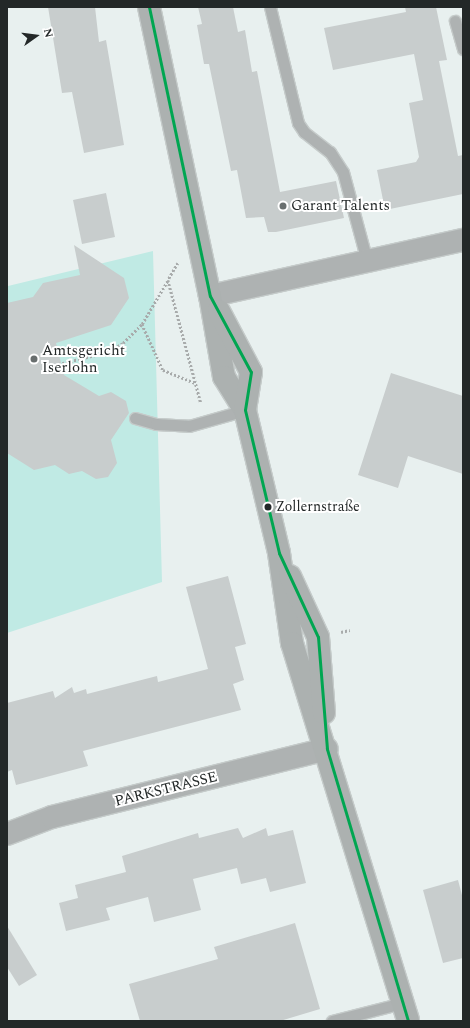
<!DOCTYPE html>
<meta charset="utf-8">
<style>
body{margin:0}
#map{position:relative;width:470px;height:1028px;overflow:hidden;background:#e8f0ef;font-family:Spectral,serif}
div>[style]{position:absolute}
.green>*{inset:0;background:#c0eae4}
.building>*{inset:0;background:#c8cdcd}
.path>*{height:2.5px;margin-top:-1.25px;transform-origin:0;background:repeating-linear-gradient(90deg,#a8abab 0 2px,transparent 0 4px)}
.roads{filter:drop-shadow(1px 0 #c5cbca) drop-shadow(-1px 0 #c5cbca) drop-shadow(0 1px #c5cbca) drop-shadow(0 -1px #c5cbca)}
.lane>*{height:11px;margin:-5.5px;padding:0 5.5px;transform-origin:5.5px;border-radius:5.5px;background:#aeb2b2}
.street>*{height:22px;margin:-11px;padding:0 11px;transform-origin:11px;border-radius:11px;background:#aeb2b2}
.secondary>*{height:22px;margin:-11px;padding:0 11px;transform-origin:11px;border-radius:11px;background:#acb1b0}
.bus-1>*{height:3px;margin:-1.5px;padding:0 1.5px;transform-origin:1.5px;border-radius:1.5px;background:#00a651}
.dots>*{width:11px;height:11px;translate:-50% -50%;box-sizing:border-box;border:2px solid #fff;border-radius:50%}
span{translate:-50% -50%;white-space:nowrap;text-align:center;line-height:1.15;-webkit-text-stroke:4px #fff;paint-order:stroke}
.bus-label{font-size:14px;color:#232828}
.left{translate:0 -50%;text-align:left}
.poi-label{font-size:15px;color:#232828}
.street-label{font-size:15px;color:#232828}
.frame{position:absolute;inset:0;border:8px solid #232828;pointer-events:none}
.north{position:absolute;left:16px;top:16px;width:40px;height:40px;-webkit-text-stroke:3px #fff;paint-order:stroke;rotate:76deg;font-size:11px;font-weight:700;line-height:16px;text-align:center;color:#232828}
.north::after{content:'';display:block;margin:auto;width:14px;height:18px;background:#232828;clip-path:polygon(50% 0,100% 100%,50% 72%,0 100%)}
</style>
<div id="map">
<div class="green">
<div style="clip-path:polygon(153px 251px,162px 582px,7px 633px,7px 282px,8px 286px)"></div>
</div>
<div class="building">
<div style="clip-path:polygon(48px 7px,95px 7px,99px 42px,106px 40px,124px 145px,84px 153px,72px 92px,62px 93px)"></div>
<div style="clip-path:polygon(198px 7px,233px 7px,238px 32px,245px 30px,252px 72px,257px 71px,280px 192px,336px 181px,344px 218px,276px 232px,268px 232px,264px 217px,246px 218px,237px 170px,231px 171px,209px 64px,204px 64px,197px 25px,202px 24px)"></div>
<div style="clip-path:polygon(405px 7px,436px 7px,447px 60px,439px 61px,458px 156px,463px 155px,463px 194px,385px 210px,377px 170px,416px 162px,419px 157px,409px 103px,423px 100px,414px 54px,333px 70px,324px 28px,406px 12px)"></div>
<div style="clip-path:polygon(106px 193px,115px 237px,82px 244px,73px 200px)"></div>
<div style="clip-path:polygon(74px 245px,124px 278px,129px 298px,111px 325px,56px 343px,64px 375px,99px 396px,111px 392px,126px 401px,129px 413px,111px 440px,117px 463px,108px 477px,96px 479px,82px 471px,69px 474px,55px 465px,34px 470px,7px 453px,7px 303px,33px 297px,43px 283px,80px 275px)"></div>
<div style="clip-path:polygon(391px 373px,463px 396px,463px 474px,408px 456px,398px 488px,358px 475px)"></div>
<div style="clip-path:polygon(228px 576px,246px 644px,235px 647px,244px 680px,233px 684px,241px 710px,83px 751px,88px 766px,16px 785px,12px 770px,7px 772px,7px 703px,53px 691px,55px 698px,72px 687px,74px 693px,86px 689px,87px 694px,157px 676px,158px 682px,208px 669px,186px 587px)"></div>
<div style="clip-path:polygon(238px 828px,243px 838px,266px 828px,268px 836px,293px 830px,306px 883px,270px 892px,266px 878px,241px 884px,237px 868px,193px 879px,201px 910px,154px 922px,148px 897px,106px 908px,110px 920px,66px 931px,59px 903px,78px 898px,75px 885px,126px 872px,122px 856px,198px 833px,199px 838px)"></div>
<div style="clip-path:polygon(458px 880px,463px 899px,463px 958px,443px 963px,423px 890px)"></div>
<div style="clip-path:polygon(295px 923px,320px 1009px,280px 1021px,140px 1021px,129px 984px,218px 959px,214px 947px)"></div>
<div style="clip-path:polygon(7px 926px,37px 975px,19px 986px,7px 967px)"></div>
</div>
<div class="path">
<div style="left:178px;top:263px;width:20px;rotate:120deg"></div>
<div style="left:168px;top:280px;width:127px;rotate:75deg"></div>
<div style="left:142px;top:324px;width:51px;rotate:65.5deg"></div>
<div style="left:163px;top:370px;width:35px;rotate:22deg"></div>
<div style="left:47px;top:367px;width:62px;rotate:-14deg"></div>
<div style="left:107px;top:352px;width:18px;rotate:-29deg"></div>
<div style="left:123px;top:343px;width:27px;rotate:-45deg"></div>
<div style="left:142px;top:324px;width:51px;rotate:-59.4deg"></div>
<div style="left:341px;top:632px;width:9px;rotate:-13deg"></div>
</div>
<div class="roads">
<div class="lane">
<div style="left:270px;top:7px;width:119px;rotate:76.4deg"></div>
<div style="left:298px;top:123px;width:11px;rotate:56deg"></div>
<div style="left:304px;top:132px;width:33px;rotate:38deg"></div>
<div style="left:330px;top:152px;width:24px;rotate:57deg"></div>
<div style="left:343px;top:172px;width:92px;rotate:74.9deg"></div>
<div style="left:455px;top:21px;width:29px;rotate:74deg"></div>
<div style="left:135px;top:418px;width:22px;rotate:16deg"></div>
<div style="left:156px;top:424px;width:33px;rotate:3deg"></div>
<div style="left:189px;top:426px;width:58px;rotate:-15.9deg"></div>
<div style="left:332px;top:1021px;width:72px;rotate:-14.4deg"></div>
</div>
<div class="street">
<div style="left:210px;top:296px;width:259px;rotate:-12.5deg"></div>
<div style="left:7px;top:834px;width:48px;rotate:-20.7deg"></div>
<div style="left:52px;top:817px;width:283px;rotate:-13.9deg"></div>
</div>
<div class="secondary">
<div style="left:149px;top:7px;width:295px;rotate:78.1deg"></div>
<div style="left:210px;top:296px;width:82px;rotate:80.2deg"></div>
<div style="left:224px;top:377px;width:39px;rotate:58deg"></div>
<div style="left:245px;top:410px;width:147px;rotate:76.6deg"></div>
<div style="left:279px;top:553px;width:91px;rotate:81.8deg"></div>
<div style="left:292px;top:643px;width:395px;rotate:72.9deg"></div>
<div style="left:219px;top:311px;width:69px;rotate:62.3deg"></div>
<div style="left:251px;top:372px;width:38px;rotate:99deg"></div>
<div style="left:290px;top:576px;width:67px;rotate:65.3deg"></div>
<div style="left:318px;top:637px;width:76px;rotate:85.5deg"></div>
</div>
</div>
<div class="bus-1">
<div style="left:149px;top:7px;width:295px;rotate:78.1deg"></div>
<div style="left:210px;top:296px;width:86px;rotate:61.7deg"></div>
<div style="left:251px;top:372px;width:38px;rotate:99deg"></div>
<div style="left:245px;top:410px;width:147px;rotate:76.6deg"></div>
<div style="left:279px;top:553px;width:93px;rotate:65.1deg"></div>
<div style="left:318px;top:637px;width:112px;rotate:85.4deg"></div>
<div style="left:327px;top:749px;width:284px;rotate:73.4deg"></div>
</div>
<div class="dots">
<div style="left:283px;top:206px;background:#686e6e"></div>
<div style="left:34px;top:359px;background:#686e6e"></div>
<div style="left:268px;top:507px;background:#232828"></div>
</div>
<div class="bus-label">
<span class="left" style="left:276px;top:507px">Zollernstraße</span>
</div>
<div class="poi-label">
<span class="left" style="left:291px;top:206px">Garant Talents</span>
<span class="left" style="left:42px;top:359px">Amtsgericht<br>Iserlohn</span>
</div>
<div class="street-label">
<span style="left:166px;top:789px;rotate:-14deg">PARKSTRASSE</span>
</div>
<div class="frame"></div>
<div class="north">N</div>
</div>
